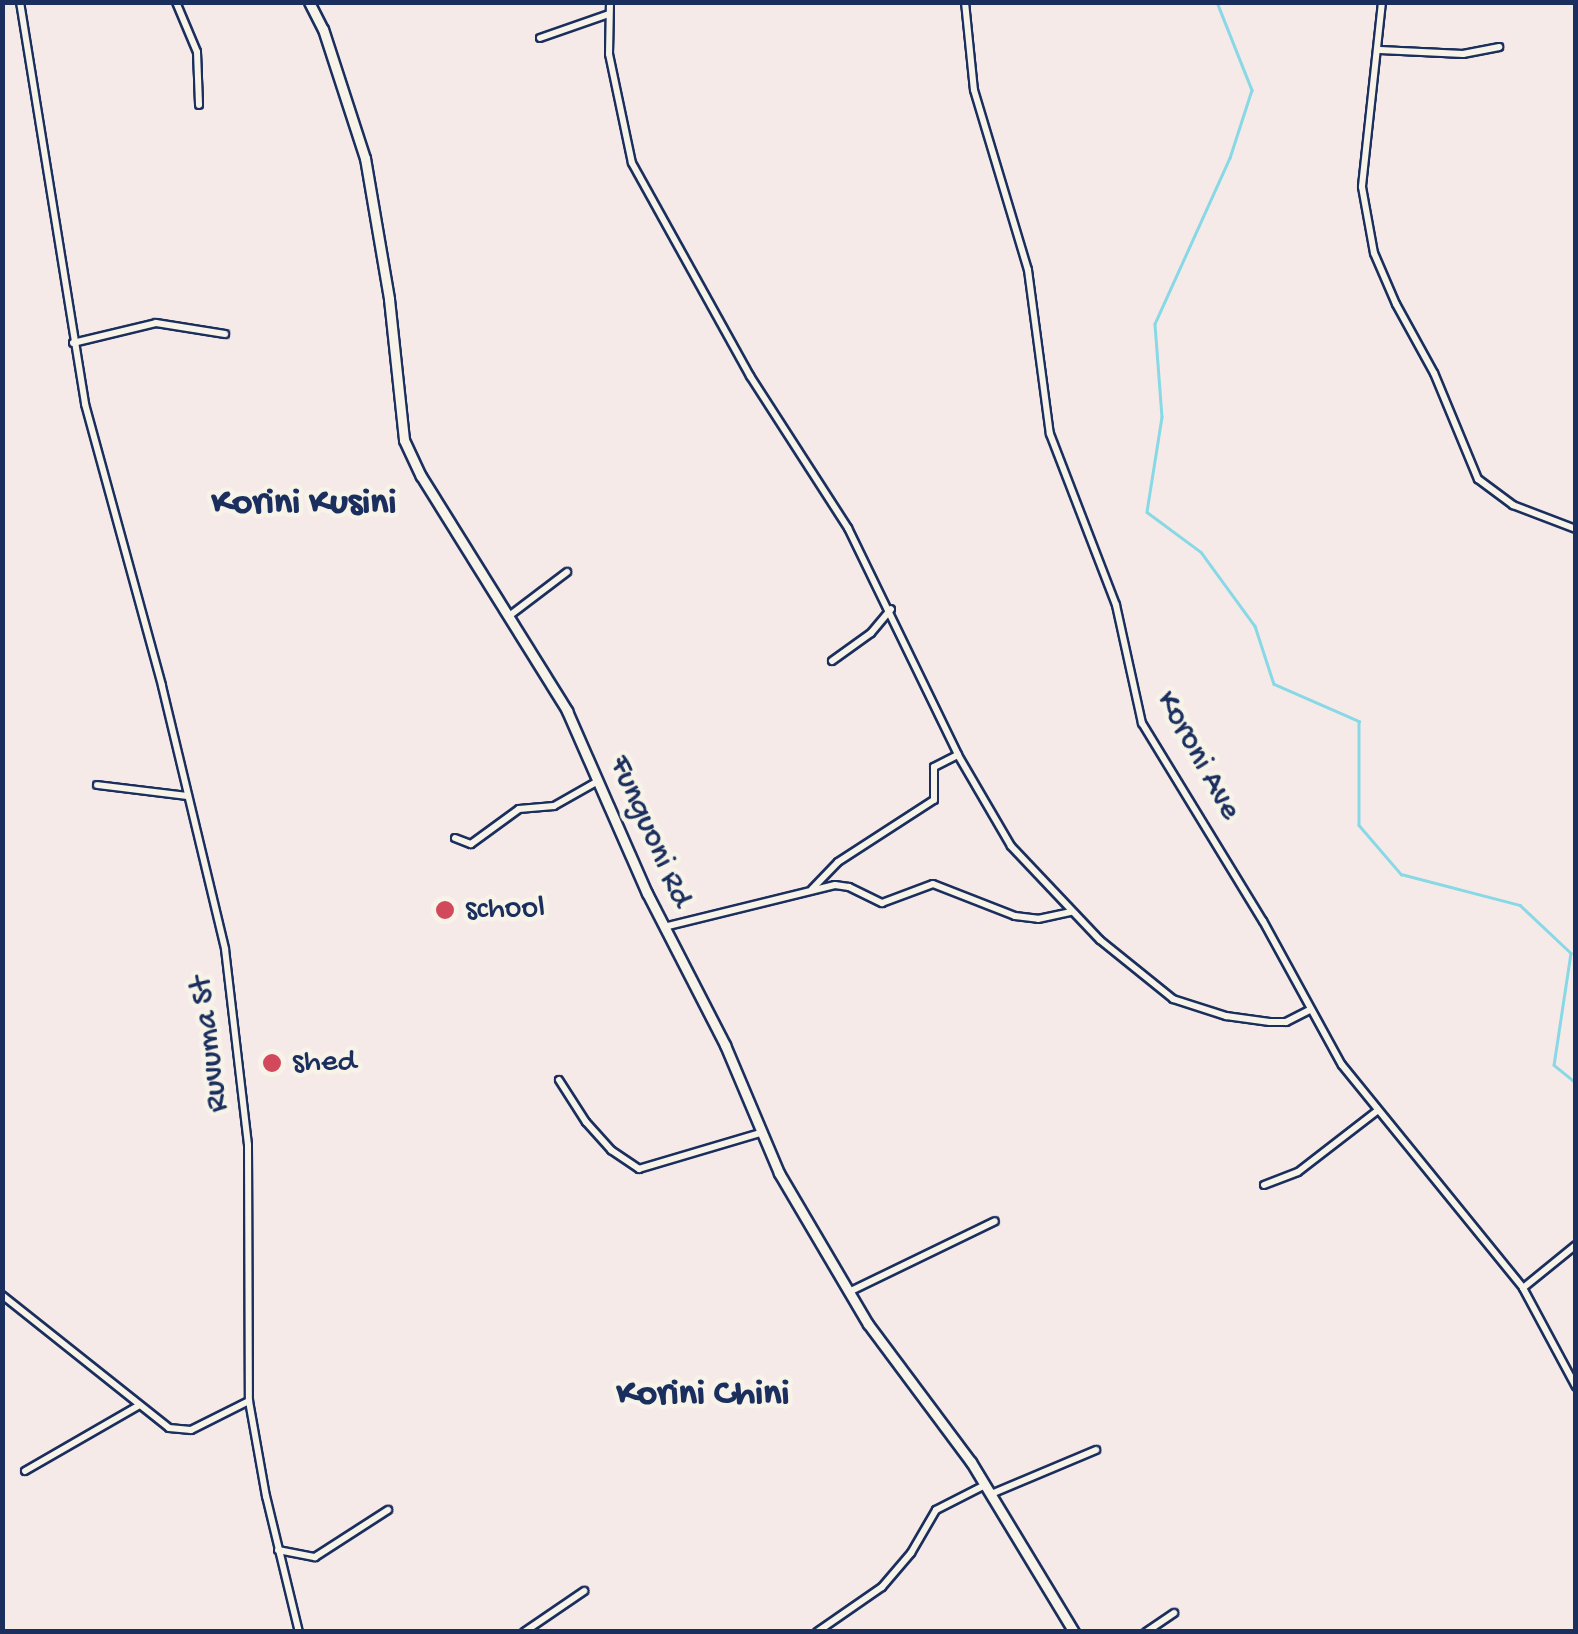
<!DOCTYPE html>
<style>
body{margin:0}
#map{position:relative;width:1578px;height:1634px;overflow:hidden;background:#f6eae9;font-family:"Gochi Hand",sans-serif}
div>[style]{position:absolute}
.stream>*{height:2.5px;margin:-1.25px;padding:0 1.25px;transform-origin:1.25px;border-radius:1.25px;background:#88d8e5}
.roads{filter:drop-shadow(2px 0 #1b2f5e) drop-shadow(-2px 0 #1b2f5e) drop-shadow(0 2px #1b2f5e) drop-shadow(0 -2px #1b2f5e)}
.minor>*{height:6px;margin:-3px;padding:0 3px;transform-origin:3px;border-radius:3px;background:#f7f3e8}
.tertiary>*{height:9px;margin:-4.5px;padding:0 4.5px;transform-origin:4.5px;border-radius:4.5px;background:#f7f3e8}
.dots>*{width:28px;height:28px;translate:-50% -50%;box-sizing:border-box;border:5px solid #f7f3e8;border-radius:50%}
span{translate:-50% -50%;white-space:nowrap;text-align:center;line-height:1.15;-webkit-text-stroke:9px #f7f3e8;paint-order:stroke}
.street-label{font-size:32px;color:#1b2f5e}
.poi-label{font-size:32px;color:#1b2f5e}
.left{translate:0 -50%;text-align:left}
.quarter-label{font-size:38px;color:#1b2f5e;font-weight:700}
.frame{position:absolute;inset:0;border:5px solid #1b2f5e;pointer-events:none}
</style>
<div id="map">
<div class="stream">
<div style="left:1217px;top:2px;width:95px;rotate:68.3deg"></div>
<div style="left:1252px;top:90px;width:71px;rotate:107.9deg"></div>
<div style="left:1230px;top:158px;width:182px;rotate:114.3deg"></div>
<div style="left:1155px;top:324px;width:93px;rotate:85.7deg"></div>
<div style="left:1162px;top:417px;width:96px;rotate:99deg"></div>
<div style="left:1147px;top:512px;width:67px;rotate:36.5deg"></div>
<div style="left:1201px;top:552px;width:92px;rotate:53.9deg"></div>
<div style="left:1255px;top:626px;width:61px;rotate:71.9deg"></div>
<div style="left:1274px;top:684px;width:93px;rotate:23.5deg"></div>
<div style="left:1359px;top:721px;width:104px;rotate:90deg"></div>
<div style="left:1359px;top:825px;width:65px;rotate:49.4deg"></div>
<div style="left:1401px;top:874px;width:123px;rotate:14.6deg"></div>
<div style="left:1520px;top:905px;width:70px;rotate:43.3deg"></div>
<div style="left:1571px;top:953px;width:113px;rotate:98.6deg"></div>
<div style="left:1554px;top:1065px;width:28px;rotate:39deg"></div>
</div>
<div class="roads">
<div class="minor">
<div style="left:20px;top:2px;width:407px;rotate:80.8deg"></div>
<div style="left:85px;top:404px;width:292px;rotate:74.7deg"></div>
<div style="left:162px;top:686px;width:270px;rotate:76.5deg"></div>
<div style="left:225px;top:949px;width:197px;rotate:83.3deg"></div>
<div style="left:248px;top:1145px;width:256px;rotate:89.8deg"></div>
<div style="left:249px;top:1401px;width:97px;rotate:79.9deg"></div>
<div style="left:266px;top:1496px;width:140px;rotate:76.4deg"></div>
<div style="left:176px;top:2px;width:54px;rotate:67.2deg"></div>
<div style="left:197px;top:52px;width:53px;rotate:87.8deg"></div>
<div style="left:610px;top:2px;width:52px;rotate:91.1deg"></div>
<div style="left:609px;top:54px;width:111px;rotate:78.1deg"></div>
<div style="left:632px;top:163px;width:244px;rotate:61deg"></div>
<div style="left:750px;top:376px;width:181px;rotate:57.2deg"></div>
<div style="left:848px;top:528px;width:252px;rotate:64.1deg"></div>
<div style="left:958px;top:755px;width:105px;rotate:59.8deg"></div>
<div style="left:1011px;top:846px;width:129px;rotate:46.6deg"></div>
<div style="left:1100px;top:940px;width:94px;rotate:38.9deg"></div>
<div style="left:1173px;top:999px;width:56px;rotate:17.8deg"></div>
<div style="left:1226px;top:1016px;width:44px;rotate:7.8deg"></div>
<div style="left:1270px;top:1022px;width:16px"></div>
<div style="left:1286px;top:1022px;width:27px;rotate:-27deg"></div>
<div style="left:965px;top:2px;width:88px;rotate:84.2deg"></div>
<div style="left:974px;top:90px;width:188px;rotate:73.3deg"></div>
<div style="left:1028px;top:270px;width:165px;rotate:82.4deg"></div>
<div style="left:1050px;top:434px;width:183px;rotate:68.9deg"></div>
<div style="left:1116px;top:605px;width:121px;rotate:77.6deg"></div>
<div style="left:1142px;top:723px;width:232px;rotate:58.6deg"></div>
<div style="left:1263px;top:921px;width:164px;rotate:61.3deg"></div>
<div style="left:1342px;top:1065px;width:287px;rotate:50.9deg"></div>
<div style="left:1523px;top:1288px;width:112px;rotate:61.8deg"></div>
<div style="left:1382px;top:2px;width:186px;rotate:96.2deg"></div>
<div style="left:1362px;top:187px;width:67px;rotate:79.7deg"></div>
<div style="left:1374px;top:253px;width:56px;rotate:66.7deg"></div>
<div style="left:1396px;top:304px;width:79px;rotate:61.2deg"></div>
<div style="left:1434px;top:373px;width:115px;rotate:67.5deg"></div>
<div style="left:1478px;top:479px;width:44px;rotate:36.6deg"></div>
<div style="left:1513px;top:505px;width:67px;rotate:20.9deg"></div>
<div style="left:540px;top:38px;width:73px;rotate:-19.2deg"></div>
<div style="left:1380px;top:50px;width:83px;rotate:2.8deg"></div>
<div style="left:1463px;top:54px;width:37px;rotate:-11deg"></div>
<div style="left:73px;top:343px;width:85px;rotate:-13.5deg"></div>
<div style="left:156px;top:323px;width:70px;rotate:9.1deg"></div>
<div style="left:509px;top:616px;width:73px;rotate:-37.2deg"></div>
<div style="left:832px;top:661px;width:48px;rotate:-35.7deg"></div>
<div style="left:871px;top:633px;width:31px;rotate:-50deg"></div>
<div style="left:97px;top:785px;width:90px;rotate:7deg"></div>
<div style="left:455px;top:838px;width:17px;rotate:21deg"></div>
<div style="left:471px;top:844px;width:59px;rotate:-36.1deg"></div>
<div style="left:519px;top:809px;width:35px;rotate:-5deg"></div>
<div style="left:554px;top:806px;width:51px;rotate:-29.6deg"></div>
<div style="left:812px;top:889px;width:37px;rotate:-46deg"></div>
<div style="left:838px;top:862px;width:114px;rotate:-32.9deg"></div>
<div style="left:934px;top:800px;width:33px;rotate:-90deg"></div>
<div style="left:934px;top:767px;width:27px;rotate:-27deg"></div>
<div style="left:664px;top:927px;width:176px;rotate:-13.8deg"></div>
<div style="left:835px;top:885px;width:14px;rotate:8deg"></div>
<div style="left:849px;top:887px;width:37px;rotate:26deg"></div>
<div style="left:882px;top:903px;width:54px;rotate:-20.4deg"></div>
<div style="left:933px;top:884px;width:88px;rotate:21.3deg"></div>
<div style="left:1015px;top:916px;width:23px;rotate:7deg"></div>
<div style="left:1038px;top:919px;width:34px;rotate:-12deg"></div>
<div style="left:559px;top:1080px;width:50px;rotate:57.3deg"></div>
<div style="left:586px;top:1122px;width:38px;rotate:48deg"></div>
<div style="left:611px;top:1150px;width:34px;rotate:34deg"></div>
<div style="left:639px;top:1169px;width:126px;rotate:-16.6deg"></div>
<div style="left:1264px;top:1185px;width:36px;rotate:-21deg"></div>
<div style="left:1298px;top:1172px;width:100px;rotate:-37.7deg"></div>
<div style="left:1523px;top:1288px;width:68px;rotate:-39.1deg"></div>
<div style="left:849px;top:1292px;width:162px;rotate:-25.9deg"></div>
<div style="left:2px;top:1295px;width:213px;rotate:38.5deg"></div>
<div style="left:169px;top:1428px;width:22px;rotate:5deg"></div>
<div style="left:191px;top:1430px;width:65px;rotate:-26.6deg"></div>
<div style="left:25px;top:1471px;width:130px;rotate:-29.9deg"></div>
<div style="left:991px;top:1494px;width:114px;rotate:-22.7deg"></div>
<div style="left:278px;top:1550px;width:38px;rotate:11deg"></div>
<div style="left:315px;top:1557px;width:87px;rotate:-32.8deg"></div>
<div style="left:524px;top:1632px;width:73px;rotate:-34.3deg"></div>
<div style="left:817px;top:1632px;width:79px;rotate:-34.7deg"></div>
<div style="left:882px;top:1587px;width:45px;rotate:-49.5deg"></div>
<div style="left:911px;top:1553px;width:50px;rotate:-59.8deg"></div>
<div style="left:936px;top:1510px;width:55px;rotate:-27deg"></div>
<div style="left:1146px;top:1632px;width:34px;rotate:-34deg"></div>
</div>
<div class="tertiary">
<div style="left:309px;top:2px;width:30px;rotate:63deg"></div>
<div style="left:323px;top:29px;width:136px;rotate:72deg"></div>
<div style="left:365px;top:158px;width:143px;rotate:80.3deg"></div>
<div style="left:389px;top:299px;width:142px;rotate:83.9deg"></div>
<div style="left:404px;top:440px;width:40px;rotate:65deg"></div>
<div style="left:421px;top:476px;width:277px;rotate:58.1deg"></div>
<div style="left:567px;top:711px;width:199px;rotate:66.3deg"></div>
<div style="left:647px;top:893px;width:171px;rotate:62.8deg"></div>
<div style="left:725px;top:1045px;width:139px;rotate:67.1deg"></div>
<div style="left:779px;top:1173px;width:175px;rotate:59.5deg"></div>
<div style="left:868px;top:1324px;width:172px;rotate:53.3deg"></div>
<div style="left:971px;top:1462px;width:199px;rotate:58.8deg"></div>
</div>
</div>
<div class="dots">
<div style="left:445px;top:910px;background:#d1495b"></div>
<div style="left:272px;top:1063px;background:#d1495b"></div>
</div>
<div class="street-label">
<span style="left:1197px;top:756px;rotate:61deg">Koroni Ave</span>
<span style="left:649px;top:832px;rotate:66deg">Funguoni Rd</span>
<span style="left:211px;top:1044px;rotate:-97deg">Ruvuma St</span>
</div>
<div class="poi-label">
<span class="left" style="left:465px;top:910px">school</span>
<span class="left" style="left:292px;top:1063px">shed</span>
</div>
<div class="quarter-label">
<span style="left:304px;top:505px">Korini Kusini</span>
<span style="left:703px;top:1396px">Korini Chini</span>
</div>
<div class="frame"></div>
</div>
